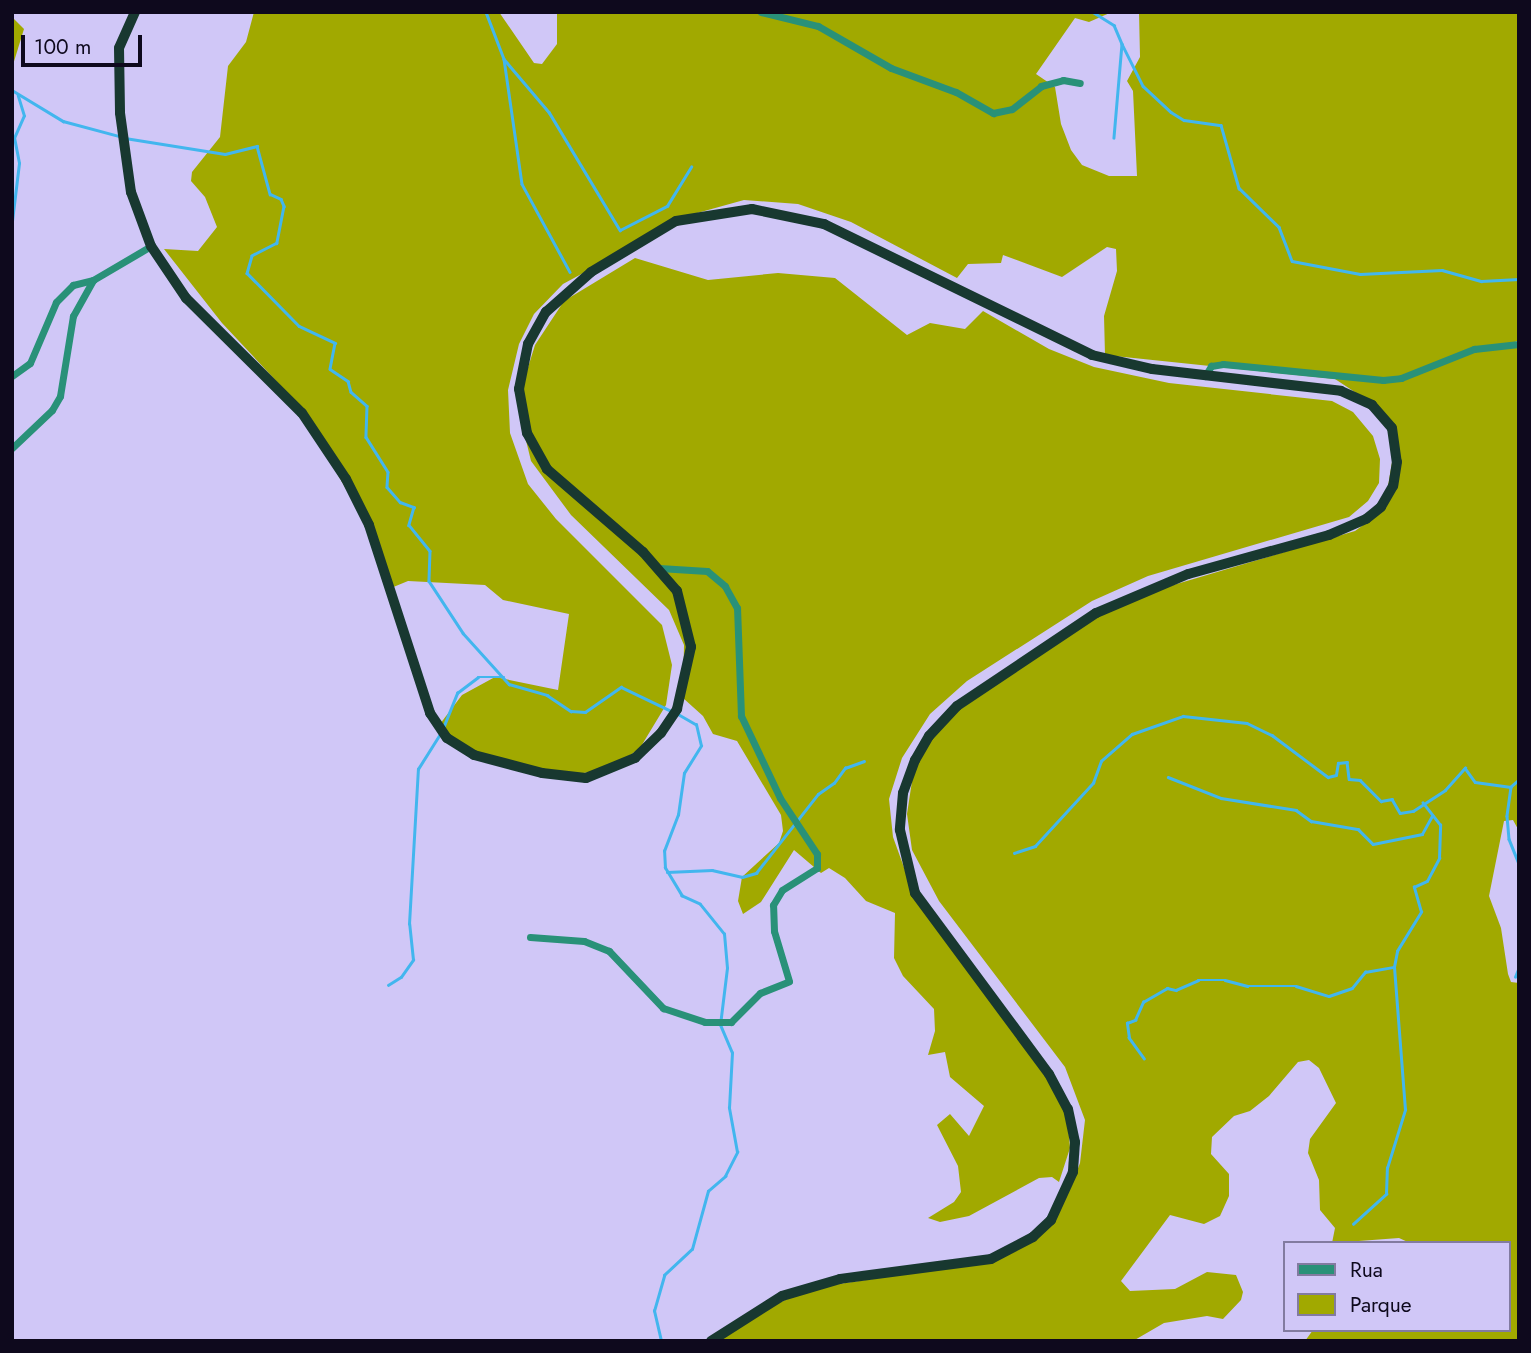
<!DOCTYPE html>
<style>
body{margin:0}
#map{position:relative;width:1531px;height:1353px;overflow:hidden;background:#d0c7f7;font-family:Jost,sans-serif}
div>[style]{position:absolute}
.green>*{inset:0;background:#a1a900}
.stream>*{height:2.5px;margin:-1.25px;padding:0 1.25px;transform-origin:1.25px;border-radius:1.25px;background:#42b6ee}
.minor>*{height:7px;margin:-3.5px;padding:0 3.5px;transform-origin:3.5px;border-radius:3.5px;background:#299178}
.trunk>*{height:10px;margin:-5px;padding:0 5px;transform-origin:5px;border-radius:5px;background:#183830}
span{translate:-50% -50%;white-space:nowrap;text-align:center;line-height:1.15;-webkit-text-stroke:7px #d0c7f7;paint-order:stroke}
.frame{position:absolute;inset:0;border:14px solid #0e091d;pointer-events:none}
.legend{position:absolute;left:1283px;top:1241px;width:228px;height:91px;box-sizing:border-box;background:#d0c7f7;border:2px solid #827ba0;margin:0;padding:9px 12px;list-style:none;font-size:21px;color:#0e091d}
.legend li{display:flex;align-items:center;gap:14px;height:35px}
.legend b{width:35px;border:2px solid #827ba0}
.scale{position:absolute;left:21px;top:35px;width:121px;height:32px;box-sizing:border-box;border:4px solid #0e091d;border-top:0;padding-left:9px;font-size:21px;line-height:24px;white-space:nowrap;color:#0e091d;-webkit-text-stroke:5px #d0c7f7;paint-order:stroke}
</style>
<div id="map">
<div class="green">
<div style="clip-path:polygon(254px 12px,499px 12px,534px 63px,542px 64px,557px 44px,557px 12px,1112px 12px,1089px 22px,1075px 18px,1036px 74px,1055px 87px,1061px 124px,1071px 150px,1082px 165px,1109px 176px,1137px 176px,1133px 91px,1127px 81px,1140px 57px,1139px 12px,1519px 12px,1519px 340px,1515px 342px,1519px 355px,1519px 831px,1513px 820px,1504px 821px,1489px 896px,1501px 928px,1508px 974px,1511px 982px,1519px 983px,1519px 1341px,1305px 1341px,1313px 1330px,1508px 1330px,1508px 1243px,1410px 1243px,1399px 1238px,1332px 1243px,1335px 1228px,1320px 1210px,1319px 1180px,1308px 1153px,1310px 1139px,1336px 1103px,1319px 1068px,1309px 1060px,1298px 1062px,1269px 1096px,1250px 1111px,1234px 1116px,1212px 1137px,1211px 1154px,1229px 1174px,1229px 1196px,1220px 1216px,1204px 1224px,1170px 1215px,1121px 1281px,1130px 1291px,1175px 1289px,1207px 1272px,1236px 1275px,1243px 1292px,1241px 1300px,1223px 1319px,1207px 1316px,1164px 1323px,1133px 1341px,718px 1341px,752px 1315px,812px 1288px,973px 1264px,1037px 1234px,1071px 1187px,1080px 1163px,1085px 1120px,1065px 1067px,939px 901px,912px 850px,907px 814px,914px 768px,943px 721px,1116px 602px,1355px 531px,1384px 510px,1396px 438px,1373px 404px,1335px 379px,1105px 355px,1104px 316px,1117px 271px,1116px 249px,1107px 247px,1062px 277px,1003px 255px,1001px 263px,968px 264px,957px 278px,851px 222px,798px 204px,744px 200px,690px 215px,563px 284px,534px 314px,519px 344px,508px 390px,510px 433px,528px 484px,556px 519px,662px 625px,672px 665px,666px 705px,640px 748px,610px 770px,565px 775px,467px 749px,447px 735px,440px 724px,462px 695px,495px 677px,558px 690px,569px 614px,503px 600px,485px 585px,408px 581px,391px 588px,366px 523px,294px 400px,222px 323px,164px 249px,198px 251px,217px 227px,205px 197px,191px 181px,192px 172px,220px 137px,228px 66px,246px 42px)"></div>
<div style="clip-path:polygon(12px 17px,24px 29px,12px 68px)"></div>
<div style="clip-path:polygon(635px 258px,708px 280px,778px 273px,835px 278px,907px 335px,930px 323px,965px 329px,983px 311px,1049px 349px,1094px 367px,1169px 383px,1332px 401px,1353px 412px,1373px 436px,1380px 459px,1379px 483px,1368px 501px,1349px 517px,1148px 576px,1092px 601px,967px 681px,930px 714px,902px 758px,889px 799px,893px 837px,906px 873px,1066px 1100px,1070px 1148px,1059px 1182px,1052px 1177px,1039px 1178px,969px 1216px,940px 1222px,928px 1218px,954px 1202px,961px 1192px,958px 1166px,937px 1125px,950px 1114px,969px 1136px,984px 1106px,950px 1077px,945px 1052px,928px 1055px,935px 1031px,934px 1009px,903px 976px,894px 958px,895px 913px,866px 901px,845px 878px,829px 868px,821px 873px,794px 850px,761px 902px,743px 914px,738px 901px,742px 877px,779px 843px,783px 831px,781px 815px,737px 741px,713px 734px,703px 716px,683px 698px,684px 645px,669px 610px,571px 515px,531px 461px,522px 424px,521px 390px,535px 345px,564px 301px)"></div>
</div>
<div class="stream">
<div style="left:486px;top:12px;width:50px;rotate:69deg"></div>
<div style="left:504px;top:59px;width:126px;rotate:81.8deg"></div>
<div style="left:522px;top:184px;width:100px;rotate:61.4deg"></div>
<div style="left:1093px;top:12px;width:25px;rotate:32deg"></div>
<div style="left:1114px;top:25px;width:21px;rotate:67deg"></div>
<div style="left:1122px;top:44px;width:94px;rotate:94.9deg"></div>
<div style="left:1122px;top:44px;width:47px;rotate:63.4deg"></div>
<div style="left:1143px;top:86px;width:38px;rotate:43deg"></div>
<div style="left:1171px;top:112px;width:15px;rotate:32deg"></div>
<div style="left:1184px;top:120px;width:37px;rotate:8deg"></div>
<div style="left:1221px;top:125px;width:66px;rotate:74.1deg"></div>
<div style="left:1239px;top:188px;width:56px;rotate:44.3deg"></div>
<div style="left:1279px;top:227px;width:36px;rotate:69deg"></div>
<div style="left:1292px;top:261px;width:69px;rotate:10.8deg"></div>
<div style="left:1360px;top:274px;width:82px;rotate:-2.8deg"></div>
<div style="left:1442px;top:270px;width:41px;rotate:15.8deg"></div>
<div style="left:1481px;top:281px;width:38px;rotate:-3deg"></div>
<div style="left:504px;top:59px;width:70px;rotate:49.7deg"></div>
<div style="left:549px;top:112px;width:138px;rotate:59deg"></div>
<div style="left:620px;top:230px;width:53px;rotate:-27.1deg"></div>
<div style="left:667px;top:206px;width:46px;rotate:-58.4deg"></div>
<div style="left:12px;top:90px;width:60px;rotate:31.3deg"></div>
<div style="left:63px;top:121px;width:58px;rotate:15deg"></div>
<div style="left:125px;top:138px;width:101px;rotate:9.1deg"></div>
<div style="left:225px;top:154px;width:33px;rotate:-14deg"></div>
<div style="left:257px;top:146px;width:50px;rotate:74.8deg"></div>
<div style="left:270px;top:194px;width:12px;rotate:24deg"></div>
<div style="left:281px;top:199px;width:8px;rotate:67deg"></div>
<div style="left:284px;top:206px;width:38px;rotate:101deg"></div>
<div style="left:277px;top:243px;width:28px;rotate:153deg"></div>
<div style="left:252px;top:256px;width:18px;rotate:106deg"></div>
<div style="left:247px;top:273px;width:74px;rotate:45.5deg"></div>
<div style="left:299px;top:326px;width:40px;rotate:25deg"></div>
<div style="left:335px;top:343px;width:26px;rotate:101deg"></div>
<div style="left:330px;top:369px;width:22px;rotate:34deg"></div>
<div style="left:348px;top:381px;width:11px;rotate:75deg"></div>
<div style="left:351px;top:392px;width:21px;rotate:41deg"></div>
<div style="left:367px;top:406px;width:31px;rotate:92deg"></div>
<div style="left:366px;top:437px;width:41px;rotate:57.8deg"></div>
<div style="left:388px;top:472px;width:15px;rotate:94deg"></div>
<div style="left:387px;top:487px;width:20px;rotate:49deg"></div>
<div style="left:400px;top:502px;width:15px;rotate:20deg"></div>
<div style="left:414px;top:507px;width:19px;rotate:106deg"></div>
<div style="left:409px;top:525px;width:33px;rotate:51deg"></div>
<div style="left:430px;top:551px;width:30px;rotate:92deg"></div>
<div style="left:429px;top:581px;width:62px;rotate:56.8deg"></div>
<div style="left:463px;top:633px;width:69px;rotate:48deg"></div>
<div style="left:509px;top:684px;width:40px;rotate:16deg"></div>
<div style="left:547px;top:695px;width:29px;rotate:34deg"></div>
<div style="left:571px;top:711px;width:14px;rotate:4deg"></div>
<div style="left:585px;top:712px;width:44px;rotate:-34.8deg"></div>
<div style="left:621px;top:687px;width:55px;rotate:25.6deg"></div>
<div style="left:12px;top:221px;width:58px;rotate:-83.1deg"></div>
<div style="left:19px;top:163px;width:25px;rotate:-101deg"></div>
<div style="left:14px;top:138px;width:24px;rotate:-66deg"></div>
<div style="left:24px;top:116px;width:21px;rotate:-107deg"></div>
<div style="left:443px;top:728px;width:38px;rotate:-68deg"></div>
<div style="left:457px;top:693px;width:26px;rotate:-37deg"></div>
<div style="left:478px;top:677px;width:26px"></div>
<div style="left:1168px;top:777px;width:57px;rotate:21.6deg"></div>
<div style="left:1221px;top:798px;width:76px;rotate:9.1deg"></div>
<div style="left:1296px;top:810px;width:19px;rotate:36deg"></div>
<div style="left:1311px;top:821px;width:48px;rotate:9.7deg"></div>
<div style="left:1358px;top:829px;width:21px;rotate:45deg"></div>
<div style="left:1373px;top:844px;width:50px;rotate:-11.5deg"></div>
<div style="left:1422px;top:834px;width:21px;rotate:-61deg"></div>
<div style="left:1519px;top:780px;width:11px;rotate:139deg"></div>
<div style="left:1511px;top:787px;width:29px;rotate:98deg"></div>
<div style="left:1507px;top:816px;width:23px;rotate:85deg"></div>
<div style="left:1509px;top:839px;width:27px;rotate:68deg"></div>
<div style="left:1014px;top:853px;width:22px;rotate:-18deg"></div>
<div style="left:1035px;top:846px;width:86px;rotate:-47.4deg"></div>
<div style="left:1093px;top:783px;width:23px;rotate:-70deg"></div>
<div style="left:1101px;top:761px;width:41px;rotate:-41.1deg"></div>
<div style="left:1132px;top:734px;width:54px;rotate:-19.4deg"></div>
<div style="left:1183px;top:716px;width:64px;rotate:6.2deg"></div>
<div style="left:1247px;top:723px;width:28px;rotate:26deg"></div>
<div style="left:1272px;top:735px;width:70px;rotate:36.9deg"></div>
<div style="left:1328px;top:777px;width:8px;rotate:-14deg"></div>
<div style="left:1336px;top:775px;width:12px;rotate:-81deg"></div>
<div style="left:1338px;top:763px;width:9px;rotate:-6deg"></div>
<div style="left:1347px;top:762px;width:17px;rotate:83deg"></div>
<div style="left:1349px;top:779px;width:11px;rotate:5deg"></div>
<div style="left:1360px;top:780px;width:30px;rotate:45deg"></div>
<div style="left:1381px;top:801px;width:11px;rotate:-10deg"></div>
<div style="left:1392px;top:799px;width:16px;rotate:60deg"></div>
<div style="left:1400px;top:813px;width:13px;rotate:-9deg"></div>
<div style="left:1413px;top:811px;width:38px;rotate:-33deg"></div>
<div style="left:1445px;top:790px;width:30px;rotate:-48deg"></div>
<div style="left:1465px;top:768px;width:17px;rotate:54deg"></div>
<div style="left:1475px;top:782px;width:36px;rotate:8deg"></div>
<div style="left:667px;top:872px;width:45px;rotate:-2.5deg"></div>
<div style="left:712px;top:870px;width:31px;rotate:13deg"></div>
<div style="left:742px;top:877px;width:15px;rotate:-16deg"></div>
<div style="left:756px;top:873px;width:100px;rotate:-51.9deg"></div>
<div style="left:818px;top:794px;width:19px;rotate:-35deg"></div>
<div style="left:834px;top:783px;width:19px;rotate:-54deg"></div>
<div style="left:845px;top:768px;width:20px;rotate:-20deg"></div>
<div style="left:1515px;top:977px;width:11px;rotate:-68deg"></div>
<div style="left:388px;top:985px;width:15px;rotate:-32deg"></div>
<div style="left:401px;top:977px;width:21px;rotate:-55deg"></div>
<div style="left:413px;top:960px;width:36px;rotate:-96deg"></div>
<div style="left:409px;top:924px;width:155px;rotate:-86.7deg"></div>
<div style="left:418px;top:769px;width:41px;rotate:-57.8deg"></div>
<div style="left:1144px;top:1059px;width:26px;rotate:-126deg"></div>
<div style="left:1129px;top:1038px;width:15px;rotate:-98deg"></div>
<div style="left:1127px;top:1023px;width:9px;rotate:-21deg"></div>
<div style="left:1135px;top:1020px;width:20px;rotate:-66deg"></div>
<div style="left:1143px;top:1002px;width:28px;rotate:-30deg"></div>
<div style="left:1167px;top:988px;width:9px;rotate:13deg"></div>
<div style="left:1176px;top:990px;width:24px;rotate:-24deg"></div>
<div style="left:1198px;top:980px;width:27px"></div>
<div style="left:1225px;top:980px;width:23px;rotate:15deg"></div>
<div style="left:1247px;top:986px;width:49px"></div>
<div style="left:1296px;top:986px;width:34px;rotate:17deg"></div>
<div style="left:1329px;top:996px;width:24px;rotate:-19deg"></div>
<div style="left:1352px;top:988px;width:21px;rotate:-51deg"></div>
<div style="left:1365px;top:972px;width:29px;rotate:-10deg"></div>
<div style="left:1353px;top:1224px;width:45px;rotate:-42.3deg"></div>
<div style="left:1386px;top:1194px;width:26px;rotate:-88deg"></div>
<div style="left:1387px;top:1168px;width:61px;rotate:-72.8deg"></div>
<div style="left:1405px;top:1110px;width:143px;rotate:-94.4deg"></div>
<div style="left:1394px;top:967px;width:16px;rotate:-79deg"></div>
<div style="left:1397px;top:951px;width:46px;rotate:-58.4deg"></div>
<div style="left:1421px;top:912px;width:26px;rotate:-106deg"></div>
<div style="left:1414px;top:887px;width:14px;rotate:-25deg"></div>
<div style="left:1427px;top:881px;width:26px;rotate:-62deg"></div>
<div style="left:1439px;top:858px;width:33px;rotate:-88deg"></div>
<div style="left:1440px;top:825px;width:28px;rotate:-128deg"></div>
<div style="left:661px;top:1341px;width:31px;rotate:-103deg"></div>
<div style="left:654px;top:1311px;width:37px;rotate:-74deg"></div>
<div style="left:664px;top:1275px;width:38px;rotate:-43deg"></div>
<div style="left:692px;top:1249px;width:60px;rotate:-74.6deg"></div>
<div style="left:708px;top:1191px;width:23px;rotate:-41deg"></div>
<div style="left:725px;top:1176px;width:27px;rotate:-63deg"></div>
<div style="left:737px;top:1152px;width:45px;rotate:-100.3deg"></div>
<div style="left:729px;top:1108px;width:55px;rotate:-86.9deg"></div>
<div style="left:732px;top:1053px;width:30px;rotate:-113deg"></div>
<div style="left:720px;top:1025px;width:57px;rotate:-83deg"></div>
<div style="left:727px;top:968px;width:34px;rotate:-95deg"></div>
<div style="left:724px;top:934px;width:38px;rotate:-129deg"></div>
<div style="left:700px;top:904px;width:20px;rotate:-156deg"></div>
<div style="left:682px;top:896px;width:33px;rotate:-121deg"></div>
<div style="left:665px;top:868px;width:17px;rotate:-93deg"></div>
<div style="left:664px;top:851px;width:39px;rotate:-69deg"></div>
<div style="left:678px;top:815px;width:42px;rotate:-81.9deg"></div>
<div style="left:684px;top:773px;width:32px;rotate:-58deg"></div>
<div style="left:701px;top:746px;width:22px;rotate:-103deg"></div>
<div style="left:696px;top:725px;width:22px;rotate:-150deg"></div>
</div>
<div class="minor">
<div style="left:761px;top:12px;width:59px;rotate:13.8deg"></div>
<div style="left:818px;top:26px;width:84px;rotate:29.9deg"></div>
<div style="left:891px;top:68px;width:69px;rotate:20.3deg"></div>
<div style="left:956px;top:92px;width:43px;rotate:29.6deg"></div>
<div style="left:993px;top:113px;width:19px;rotate:-12deg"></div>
<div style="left:1012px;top:109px;width:37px;rotate:-38deg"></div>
<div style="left:1041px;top:86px;width:23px;rotate:-15deg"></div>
<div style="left:1063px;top:80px;width:17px;rotate:10deg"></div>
<div style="left:12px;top:376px;width:22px;rotate:-36deg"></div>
<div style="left:30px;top:363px;width:66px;rotate:-66.9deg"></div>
<div style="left:56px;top:302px;width:24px;rotate:-45deg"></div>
<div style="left:73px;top:285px;width:21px;rotate:-14deg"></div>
<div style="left:1205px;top:376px;width:12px;rotate:-59deg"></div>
<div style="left:1211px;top:366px;width:12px;rotate:-9deg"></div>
<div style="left:1223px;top:364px;width:161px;rotate:5.7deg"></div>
<div style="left:1383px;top:380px;width:18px;rotate:-6deg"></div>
<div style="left:1401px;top:378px;width:79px;rotate:-21.7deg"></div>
<div style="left:1474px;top:349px;width:45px;rotate:-6.3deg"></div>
<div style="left:12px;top:448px;width:55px;rotate:-43.5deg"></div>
<div style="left:52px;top:410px;width:16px;rotate:-60deg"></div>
<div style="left:60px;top:396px;width:81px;rotate:-80.8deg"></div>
<div style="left:73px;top:316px;width:41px;rotate:-60.9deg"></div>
<div style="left:93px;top:280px;width:67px;rotate:-30.4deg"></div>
<div style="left:530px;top:937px;width:54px;rotate:4.2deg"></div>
<div style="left:584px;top:941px;width:27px;rotate:22deg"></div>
<div style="left:609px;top:951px;width:79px;rotate:46.5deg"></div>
<div style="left:663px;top:1008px;width:44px;rotate:18.4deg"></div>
<div style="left:705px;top:1022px;width:26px"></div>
<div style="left:731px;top:1022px;width:41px;rotate:-45deg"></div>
<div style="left:760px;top:993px;width:31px;rotate:-22deg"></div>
<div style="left:789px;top:981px;width:52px;rotate:-106.7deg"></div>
<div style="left:774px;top:931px;width:26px;rotate:-92deg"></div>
<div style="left:773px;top:905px;width:17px;rotate:-59deg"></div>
<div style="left:782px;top:890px;width:41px;rotate:-32.2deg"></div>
<div style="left:817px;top:868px;width:14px;rotate:-90deg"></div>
<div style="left:817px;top:854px;width:67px;rotate:-123.5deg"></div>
<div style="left:780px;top:798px;width:91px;rotate:-115.4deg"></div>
<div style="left:741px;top:716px;width:108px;rotate:-92.1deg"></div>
<div style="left:737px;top:608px;width:25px;rotate:-119deg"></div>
<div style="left:725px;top:586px;width:23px;rotate:-140deg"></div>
<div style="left:707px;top:571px;width:48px;rotate:-176.4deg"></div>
</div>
<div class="trunk">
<div style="left:135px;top:12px;width:39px;rotate:114deg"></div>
<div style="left:119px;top:48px;width:65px;rotate:89.1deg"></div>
<div style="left:120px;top:113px;width:80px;rotate:82.1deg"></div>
<div style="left:131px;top:192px;width:58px;rotate:69.7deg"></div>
<div style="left:151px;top:246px;width:63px;rotate:56.1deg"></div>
<div style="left:186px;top:298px;width:163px;rotate:44.8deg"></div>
<div style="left:302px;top:413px;width:79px;rotate:56.3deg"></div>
<div style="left:346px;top:479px;width:51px;rotate:63.4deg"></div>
<div style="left:369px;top:525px;width:198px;rotate:72deg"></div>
<div style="left:430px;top:713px;width:30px;rotate:56deg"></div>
<div style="left:447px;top:738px;width:32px;rotate:32deg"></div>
<div style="left:474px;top:755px;width:70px;rotate:14.8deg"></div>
<div style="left:542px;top:773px;width:44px;rotate:6.5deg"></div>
<div style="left:586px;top:778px;width:53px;rotate:-22.2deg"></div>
<div style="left:635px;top:758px;width:36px;rotate:-44deg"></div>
<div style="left:661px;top:733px;width:29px;rotate:-56deg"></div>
<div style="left:677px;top:709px;width:64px;rotate:-77.3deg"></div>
<div style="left:691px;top:647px;width:58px;rotate:-104deg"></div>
<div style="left:677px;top:591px;width:52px;rotate:-131.1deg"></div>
<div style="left:643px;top:552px;width:127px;rotate:-139.2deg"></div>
<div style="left:547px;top:469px;width:41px;rotate:-119.1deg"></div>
<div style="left:527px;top:433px;width:45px;rotate:-100.3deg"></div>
<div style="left:519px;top:389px;width:46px;rotate:-78.7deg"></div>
<div style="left:528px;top:344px;width:37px;rotate:-61deg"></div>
<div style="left:546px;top:312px;width:60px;rotate:-41.6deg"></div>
<div style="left:591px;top:272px;width:99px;rotate:-31deg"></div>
<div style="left:676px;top:221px;width:77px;rotate:-9deg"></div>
<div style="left:752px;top:209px;width:74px;rotate:11.8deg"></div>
<div style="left:824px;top:224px;width:298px;rotate:26deg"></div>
<div style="left:1092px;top:355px;width:62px;rotate:13.1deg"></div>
<div style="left:1152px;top:369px;width:190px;rotate:6.6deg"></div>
<div style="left:1341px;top:391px;width:34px;rotate:24deg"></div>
<div style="left:1372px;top:405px;width:30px;rotate:49deg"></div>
<div style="left:1392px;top:428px;width:34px;rotate:82deg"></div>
<div style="left:1397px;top:462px;width:24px;rotate:99deg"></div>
<div style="left:1393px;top:486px;width:24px;rotate:120deg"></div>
<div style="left:1381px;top:507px;width:19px;rotate:141deg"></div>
<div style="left:1366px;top:519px;width:40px;rotate:156.6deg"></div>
<div style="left:1329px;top:535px;width:146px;rotate:164.5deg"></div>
<div style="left:1188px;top:574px;width:100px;rotate:157deg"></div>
<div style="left:1096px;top:613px;width:167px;rotate:146.2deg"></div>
<div style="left:957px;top:706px;width:41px;rotate:133deg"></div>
<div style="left:929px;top:736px;width:28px;rotate:120deg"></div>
<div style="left:915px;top:760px;width:35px;rotate:110deg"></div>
<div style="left:903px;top:793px;width:37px;rotate:95deg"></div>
<div style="left:900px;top:830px;width:65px;rotate:76.6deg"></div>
<div style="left:915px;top:893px;width:225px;rotate:53.5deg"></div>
<div style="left:1049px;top:1074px;width:40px;rotate:62deg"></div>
<div style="left:1068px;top:1109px;width:34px;rotate:78deg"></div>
<div style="left:1075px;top:1142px;width:30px;rotate:94deg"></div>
<div style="left:1073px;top:1172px;width:53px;rotate:114.6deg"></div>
<div style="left:1051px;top:1220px;width:25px;rotate:137deg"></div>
<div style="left:1033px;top:1237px;width:47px;rotate:152.4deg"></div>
<div style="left:991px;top:1259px;width:152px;rotate:172.5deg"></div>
<div style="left:840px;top:1279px;width:60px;rotate:163.7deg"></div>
<div style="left:782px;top:1296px;width:84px;rotate:147.6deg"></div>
</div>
<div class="frame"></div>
<ul class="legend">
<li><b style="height:9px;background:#299178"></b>Rua</li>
<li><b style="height:19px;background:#a1a900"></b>Parque</li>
</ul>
<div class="scale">100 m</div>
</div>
